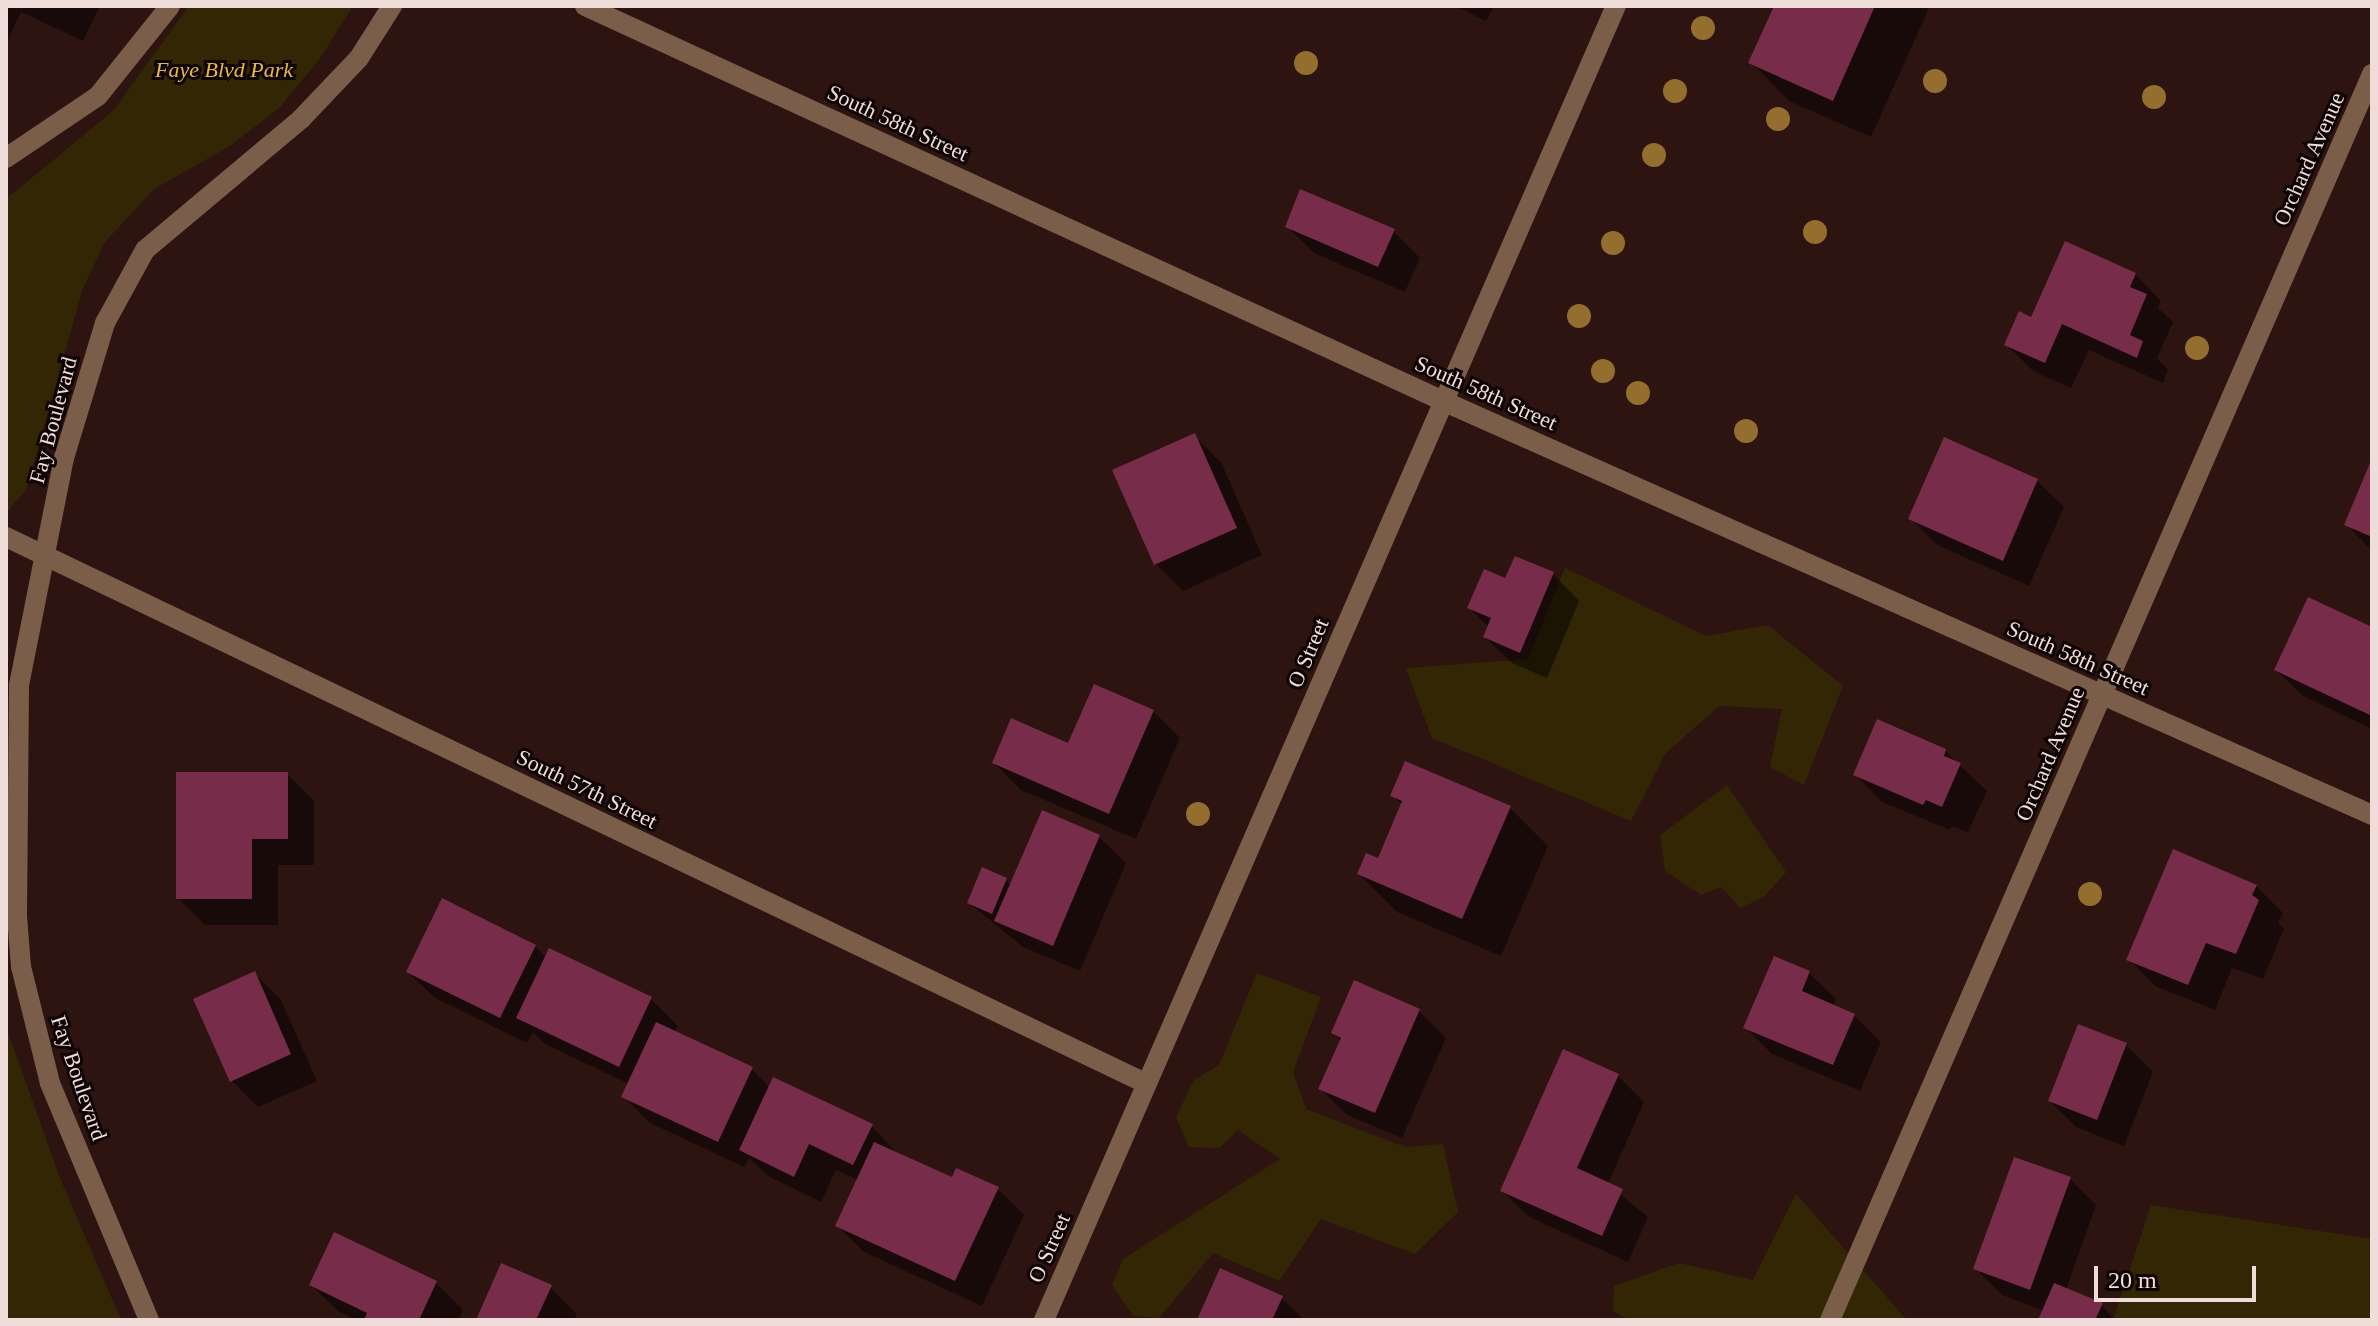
<!DOCTYPE html>
<style>
body{margin:0}
#map{position:relative;width:2378px;height:1326px;overflow:hidden;background:#2d1411;font-family:Georgia,serif}
div>[style]{position:absolute}
.green>*{inset:0;background:#332605}
.shadow>*{inset:0;background:#0007}
.building>*{inset:0;background:#772d49}
.minor>*{height:20px;margin:-10px;padding:0 10px;transform-origin:10px;border-radius:10px;background:#7a5e49}
.trees>*{width:24px;height:24px;margin:-12px;border-radius:50%;background:#936e2f}
span{translate:-50% -50%;white-space:nowrap;text-align:center;line-height:1.15;-webkit-text-stroke:6px #0e0404;paint-order:stroke}
.park-label{font-size:22px;color:#e7b847;font-style:italic}
.street-label{font-size:22px;color:#efddda}
.frame{position:absolute;inset:0;border:8px solid #efddda;pointer-events:none}
.scale{position:absolute;left:2094px;top:1266px;width:162px;height:36px;box-sizing:border-box;border:4px solid #efddda;border-top:0;padding-left:10px;font-size:24px;line-height:28px;white-space:nowrap;color:#efddda;-webkit-text-stroke:6px #0e0404;paint-order:stroke}
</style>
<div id="map">
<div class="green">
<div style="clip-path:polygon(189px 6px,353px 6px,319px 60px,279px 108px,230px 146px,154px 189px,105px 242px,83px 288px,26px 490px,6px 513px,6px 199px,113px 111px)"></div>
<div style="clip-path:polygon(1565px 568px,1706px 636px,1768px 625px,1843px 686px,1804px 785px,1770px 767px,1782px 709px,1719px 706px,1665px 754px,1631px 821px,1432px 738px,1406px 668px,1528px 659px)"></div>
<div style="clip-path:polygon(1727px 785px,1786px 872px,1765px 896px,1741px 908px,1721px 887px,1701px 895px,1665px 871px,1660px 835px)"></div>
<div style="clip-path:polygon(1257px 973px,1321px 997px,1293px 1072px,1306px 1109px,1405px 1147px,1443px 1144px,1458px 1212px,1415px 1254px,1321px 1219px,1279px 1281px,1213px 1253px,1159px 1318px,1133px 1316px,1112px 1285px,1123px 1259px,1280px 1159px,1238px 1130px,1219px 1148px,1189px 1147px,1176px 1117px,1194px 1080px,1219px 1065px)"></div>
<div style="clip-path:polygon(6px 1027px,60px 1178px,121px 1320px,6px 1320px)"></div>
<div style="clip-path:polygon(1796px 1194px,1907px 1320px,1629px 1320px,1613px 1311px,1614px 1286px,1679px 1263px,1753px 1280px)"></div>
<div style="clip-path:polygon(2151px 1205px,2372px 1239px,2372px 1320px,2113px 1320px)"></div>
</div>
<div class="shadow">
<div style="clip-path:polygon(6px 6px,100px 6px,83px 41px,21px 12px,6px 44px)"></div>
<div style="clip-path:polygon(1455px 6px,1494px 6px,1486px 21px)"></div>
<div style="clip-path:polygon(1776px 6px,1930px 6px,1871px 137px,1789px 101px,1751px 62px)"></div>
<div style="clip-path:polygon(1287px 226px,1393px 231px,1420px 258px,1405px 292px,1314px 253px)"></div>
<div style="clip-path:polygon(2135px 274px,2161px 301px,2158px 308px,2173px 322px,2157px 358px,2168px 370px,2163px 383px,2089px 350px,2071px 388px,2033px 371px,2006px 344px,2032px 319px)"></div>
<div style="clip-path:polygon(1194px 436px,1221px 462px,1262px 555px,1183px 591px,1156px 564px,1115px 471px)"></div>
<div style="clip-path:polygon(2372px 463px,2372px 551px,2346px 524px)"></div>
<div style="clip-path:polygon(2037px 481px,2064px 507px,2029px 586px,1937px 545px,1911px 519px)"></div>
<div style="clip-path:polygon(1553px 574px,1579px 601px,1547px 678px,1512px 663px,1485px 637px,1489px 627px,1469px 608px,1506px 581px)"></div>
<div style="clip-path:polygon(2372px 629px,2372px 729px,2303px 696px,2276px 670px)"></div>
<div style="clip-path:polygon(1153px 711px,1180px 738px,1136px 839px,1021px 790px,994px 763px,1069px 746px)"></div>
<div style="clip-path:polygon(1945px 751px,1987px 791px,1968px 832px,1952px 826px,1950px 830px,1882px 802px,1856px 775px)"></div>
<div style="clip-path:polygon(287px 774px,314px 801px,314px 865px,278px 865px,278px 925px,205px 925px,178px 898px)"></div>
<div style="clip-path:polygon(1393px 796px,1510px 808px,1548px 846px,1501px 956px,1397px 912px,1359px 874px,1379px 861px,1402px 805px)"></div>
<div style="clip-path:polygon(1099px 837px,1126px 863px,1080px 971px,1023px 947px,969px 903px,1005px 880px,1012px 886px)"></div>
<div style="clip-path:polygon(2256px 886px,2283px 913px,2278px 923px,2284px 929px,2263px 979px,2232px 968px,2215px 1010px,2155px 986px,2129px 959px)"></div>
<div style="clip-path:polygon(535px 946px,547px 958px,550px 951px,651px 999px,678px 1026px,674px 1033px,752px 1069px,770px 1088px,871px 1125px,897px 1154px,953px 1180px,998px 1189px,1024px 1215px,982px 1306px,864px 1252px,837px 1225px,858px 1180px,836px 1170px,821px 1202px,768px 1176px,749px 1158px,744px 1167px,650px 1123px,623px 1096px,629px 1084px,545px 1044px,533px 1032px,527px 1043px,435px 998px,408px 972px)"></div>
<div style="clip-path:polygon(254px 973px,281px 1000px,317px 1081px,258px 1107px,232px 1081px)"></div>
<div style="clip-path:polygon(1809px 973px,1836px 999px,1833px 1006px,1854px 1015px,1881px 1042px,1860px 1091px,1772px 1054px,1746px 1028px)"></div>
<div style="clip-path:polygon(1355px 983px,1419px 1011px,1446px 1038px,1402px 1138px,1347px 1115px,1320px 1088px,1341px 1041px,1333px 1033px)"></div>
<div style="clip-path:polygon(2079px 1026px,2126px 1045px,2153px 1072px,2124px 1146px,2076px 1127px,2050px 1101px)"></div>
<div style="clip-path:polygon(1618px 1076px,1644px 1102px,1608px 1184px,1648px 1217px,1628px 1262px,1529px 1217px,1502px 1191px)"></div>
<div style="clip-path:polygon(2070px 1179px,2096px 1205px,2066px 1290px,2101px 1304px,2114px 1320px,2041px 1320px,2045px 1311px,2002px 1295px,1975px 1268px)"></div>
<div style="clip-path:polygon(335px 1234px,436px 1283px,463px 1310px,458px 1320px,356px 1320px,338px 1311px,311px 1285px)"></div>
<div style="clip-path:polygon(550px 1287px,577px 1314px,574px 1320px,478px 1320px)"></div>
<div style="clip-path:polygon(1282px 1298px,1304px 1320px,1199px 1320px)"></div>
</div>
<div class="building">
<div style="clip-path:polygon(1774px 6px,1875px 6px,1833px 101px,1748px 63px)"></div>
<div style="clip-path:polygon(1300px 189px,1395px 229px,1378px 267px,1285px 227px)"></div>
<div style="clip-path:polygon(2065px 241px,2136px 273px,2130px 287px,2147px 294px,2130px 335px,2143px 341px,2137px 358px,2062px 324px,2045px 363px,2004px 345px,2019px 311px,2031px 317px)"></div>
<div style="clip-path:polygon(1195px 433px,1237px 528px,1154px 565px,1112px 470px)"></div>
<div style="clip-path:polygon(1944px 437px,2038px 479px,2003px 561px,1908px 519px)"></div>
<div style="clip-path:polygon(2372px 458px,2372px 537px,2344px 525px)"></div>
<div style="clip-path:polygon(1515px 556px,1554px 572px,1520px 653px,1483px 637px,1491px 618px,1467px 608px,1484px 569px,1505px 578px)"></div>
<div style="clip-path:polygon(2308px 597px,2372px 627px,2372px 716px,2274px 670px)"></div>
<div style="clip-path:polygon(1094px 684px,1154px 710px,1109px 814px,992px 763px,1011px 718px,1068px 743px)"></div>
<div style="clip-path:polygon(1877px 719px,1946px 749px,1944px 756px,1961px 763px,1942px 807px,1926px 800px,1923px 805px,1853px 775px)"></div>
<div style="clip-path:polygon(1405px 761px,1511px 806px,1462px 919px,1357px 874px,1366px 853px,1378px 858px,1402px 801px,1390px 796px)"></div>
<div style="clip-path:polygon(176px 772px,288px 772px,288px 839px,252px 839px,252px 899px,176px 899px)"></div>
<div style="clip-path:polygon(1042px 810px,1100px 835px,1053px 946px,994px 921px)"></div>
<div style="clip-path:polygon(2173px 849px,2257px 885px,2252px 895px,2259px 900px,2236px 954px,2206px 943px,2188px 985px,2126px 960px)"></div>
<div style="clip-path:polygon(982px 867px,1007px 878px,992px 914px,967px 903px)"></div>
<div style="clip-path:polygon(442px 898px,536px 945px,500px 1018px,406px 972px)"></div>
<div style="clip-path:polygon(549px 948px,652px 997px,619px 1067px,516px 1018px)"></div>
<div style="clip-path:polygon(1774px 956px,1810px 971px,1802px 991px,1855px 1014px,1833px 1065px,1743px 1028px)"></div>
<div style="clip-path:polygon(255px 971px,291px 1054px,230px 1082px,193px 999px)"></div>
<div style="clip-path:polygon(1354px 980px,1420px 1009px,1375px 1113px,1318px 1089px,1341px 1038px,1331px 1033px)"></div>
<div style="clip-path:polygon(656px 1022px,753px 1067px,718px 1142px,621px 1097px)"></div>
<div style="clip-path:polygon(2078px 1024px,2127px 1043px,2097px 1120px,2048px 1101px)"></div>
<div style="clip-path:polygon(1563px 1049px,1619px 1074px,1577px 1168px,1623px 1189px,1602px 1236px,1500px 1191px)"></div>
<div style="clip-path:polygon(773px 1077px,873px 1124px,853px 1165px,809px 1144px,794px 1177px,739px 1150px)"></div>
<div style="clip-path:polygon(874px 1142px,952px 1177px,956px 1168px,999px 1187px,955px 1281px,835px 1226px)"></div>
<div style="clip-path:polygon(2014px 1157px,2071px 1177px,2030px 1290px,1973px 1269px)"></div>
<div style="clip-path:polygon(334px 1232px,437px 1281px,419px 1320px,364px 1320px,367px 1313px,309px 1285px)"></div>
<div style="clip-path:polygon(501px 1263px,552px 1285px,536px 1320px,476px 1320px)"></div>
<div style="clip-path:polygon(1220px 1268px,1283px 1296px,1272px 1320px,1197px 1320px)"></div>
<div style="clip-path:polygon(2054px 1283px,2103px 1303px,2095px 1320px,2038px 1320px)"></div>
</div>
<div class="minor">
<div style="left:585px;top:6px;width:945px;rotate:24.72deg"></div>
<div style="left:1443px;top:401px;width:1017px;rotate:24.02deg"></div>
<div style="left:6px;top:158px;width:111px;rotate:-34deg"></div>
<div style="left:98px;top:96px;width:115px;rotate:-51.3deg"></div>
<div style="left:6px;top:537px;width:1265px;rotate:25.61deg"></div>
<div style="left:149px;top:1320px;width:257px;rotate:-112.7deg"></div>
<div style="left:50px;top:1083px;width:120px;rotate:-104deg"></div>
<div style="left:21px;top:967px;width:51px;rotate:-94.5deg"></div>
<div style="left:17px;top:916px;width:231px;rotate:-89.5deg"></div>
<div style="left:19px;top:685px;width:231px;rotate:-78.8deg"></div>
<div style="left:64px;top:458px;width:141px;rotate:-73.1deg"></div>
<div style="left:105px;top:323px;width:83px;rotate:-61.3deg"></div>
<div style="left:145px;top:250px;width:204px;rotate:-40deg"></div>
<div style="left:301px;top:119px;width:84px;rotate:-46.4deg"></div>
<div style="left:359px;top:58px;width:62px;rotate:-57.6deg"></div>
<div style="left:1044px;top:1320px;width:1433px;rotate:-66.48deg"></div>
<div style="left:1830px;top:1320px;width:1359px;rotate:-66.49deg"></div>
</div>
<div class="trees">
<div style="left:1703px;top:28px"></div>
<div style="left:1306px;top:63px"></div>
<div style="left:1935px;top:81px"></div>
<div style="left:1675px;top:91px"></div>
<div style="left:2154px;top:97px"></div>
<div style="left:1778px;top:119px"></div>
<div style="left:1654px;top:155px"></div>
<div style="left:1815px;top:232px"></div>
<div style="left:1613px;top:243px"></div>
<div style="left:1579px;top:316px"></div>
<div style="left:2197px;top:348px"></div>
<div style="left:1603px;top:371px"></div>
<div style="left:1638px;top:393px"></div>
<div style="left:1746px;top:431px"></div>
<div style="left:1198px;top:814px"></div>
<div style="left:2090px;top:894px"></div>
</div>
<div class="park-label">
<span style="left:224px;top:70px">Faye Blvd Park</span>
</div>
<div class="street-label">
<span style="left:898px;top:123px;rotate:25deg">South 58th Street</span>
<span style="left:2309px;top:159px;rotate:-66deg">Orchard Avenue</span>
<span style="left:1486px;top:393px;rotate:24deg">South 58th Street</span>
<span style="left:53px;top:420px;rotate:-75deg">Fay Boulevard</span>
<span style="left:1308px;top:653px;rotate:-67deg">O Street</span>
<span style="left:2078px;top:658px;rotate:24deg">South 58th Street</span>
<span style="left:2050px;top:754px;rotate:-67deg">Orchard Avenue</span>
<span style="left:587px;top:789px;rotate:26deg">South 57th Street</span>
<span style="left:79px;top:1078px;rotate:71deg">Fay Boulevard</span>
<span style="left:1049px;top:1248px;rotate:-66deg">O Street</span>
</div>
<div class="frame"></div>
<div class="scale">20 m</div>
</div>
